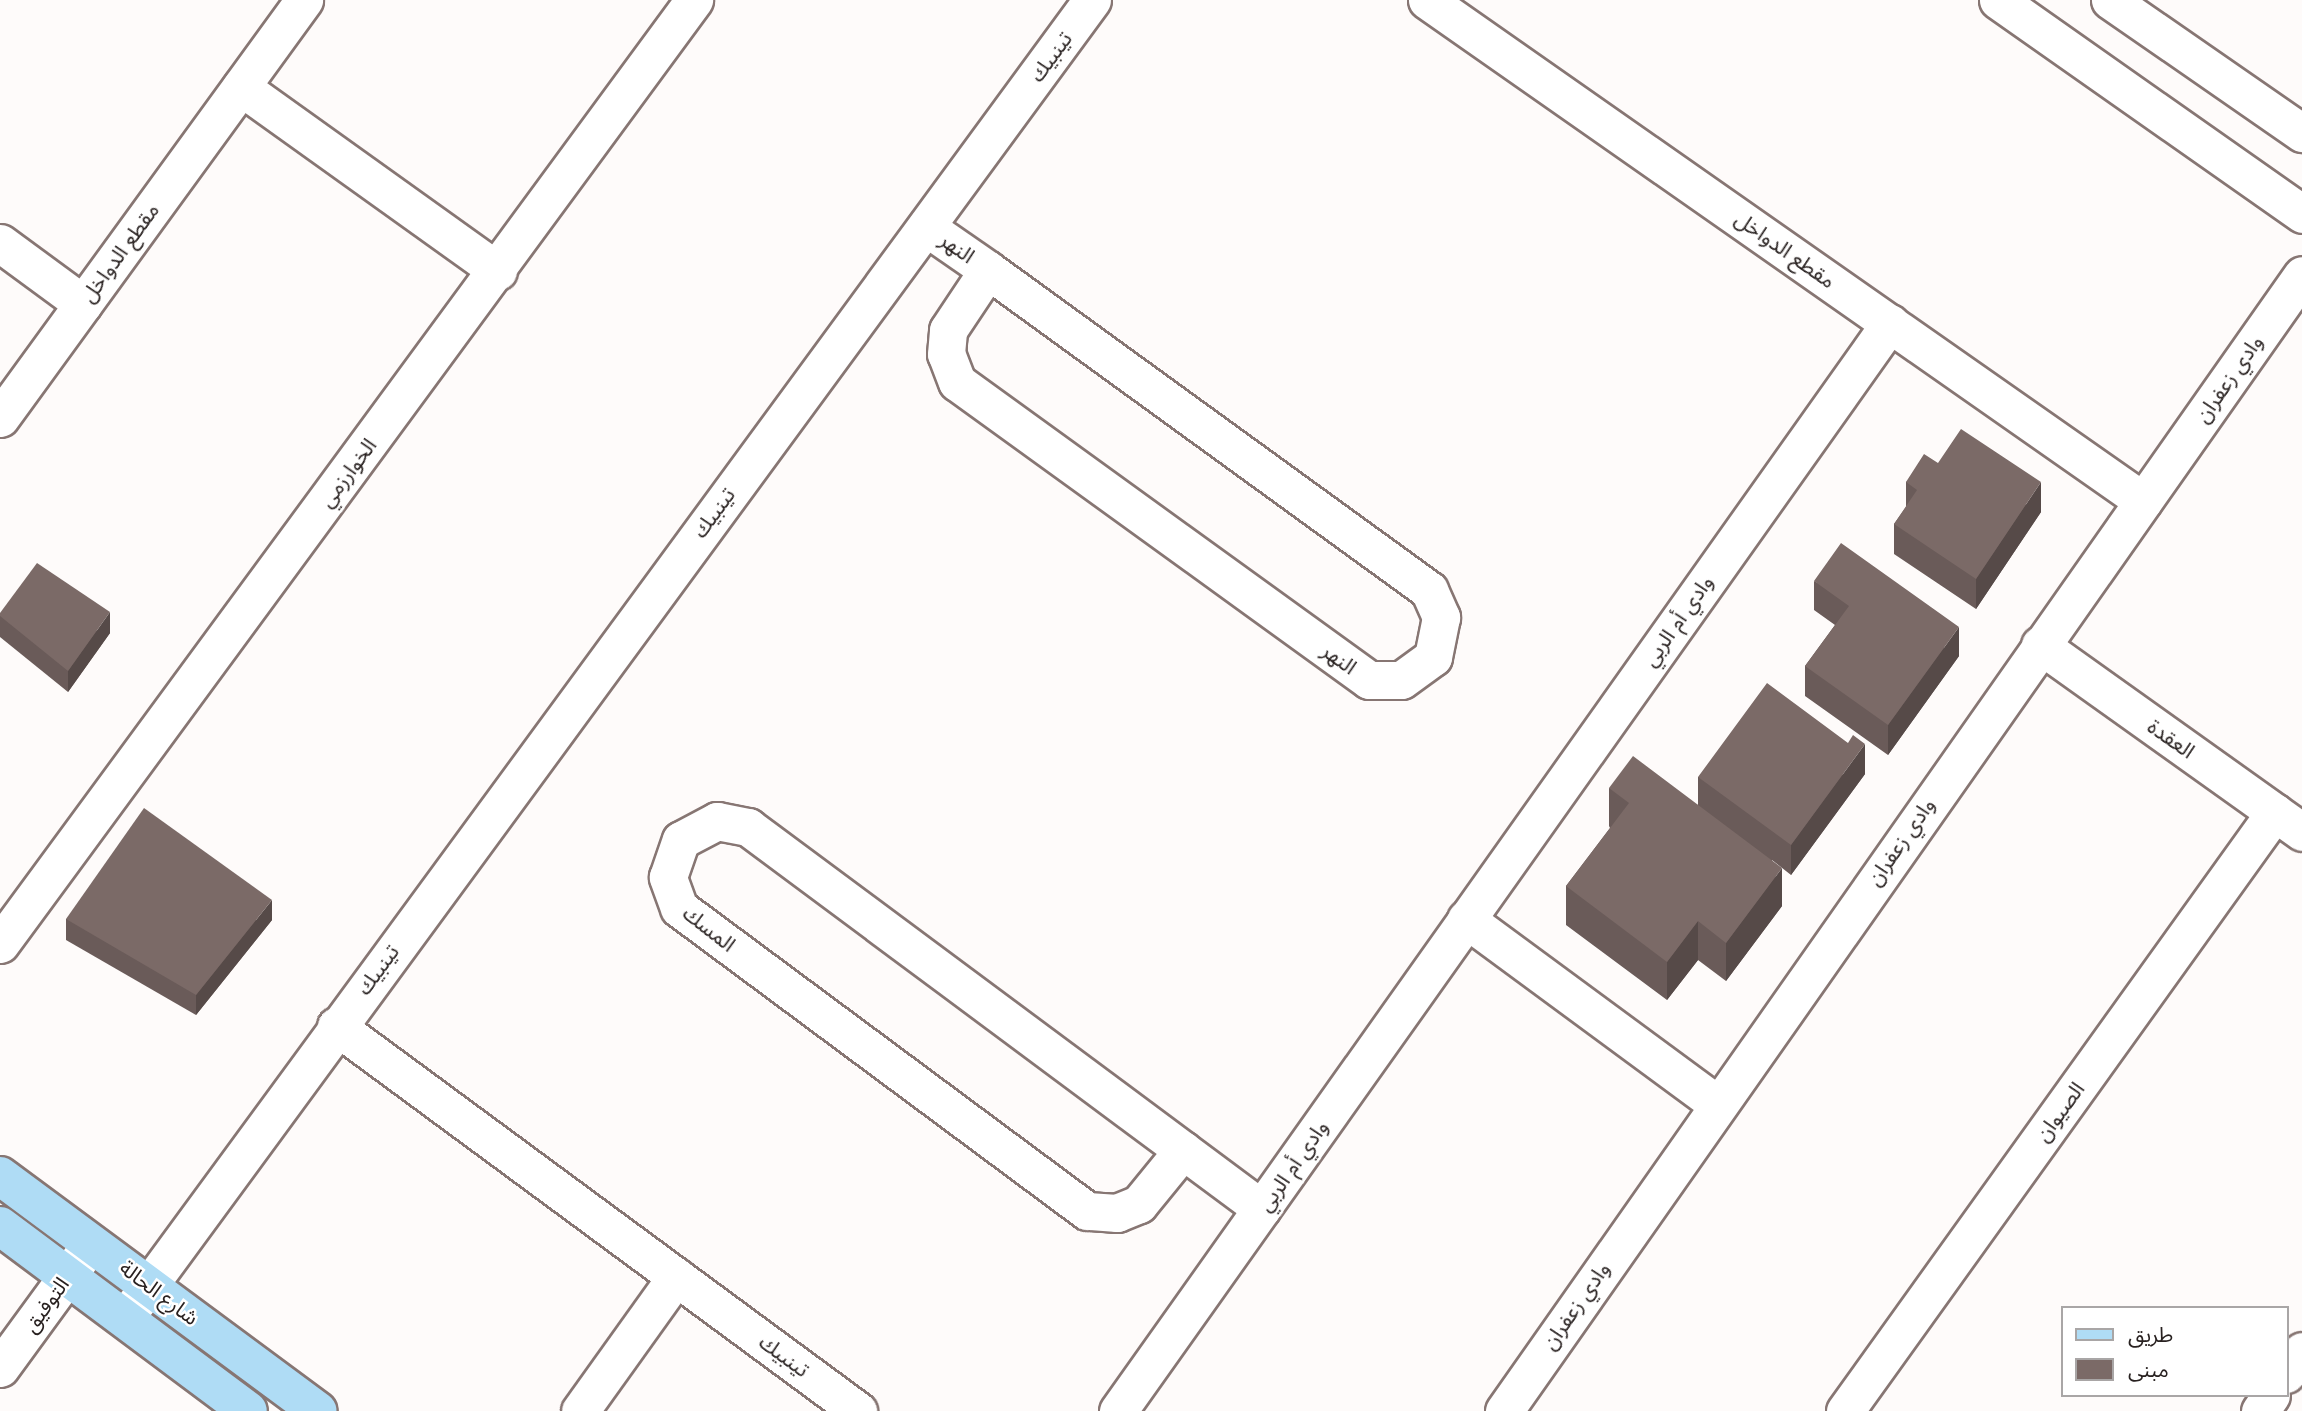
<!DOCTYPE html>
<meta charset="utf-8">
<style>
body{margin:0}
#map{position:relative;width:2302px;height:1411px;overflow:hidden;background:#fefbfa;font-family:Montserrat,"Noto Sans Arabic",sans-serif}
div>[style]{position:absolute}
.roads{filter:drop-shadow(2px 0 #877673) drop-shadow(-2px 0 #877673) drop-shadow(0 2px #877673) drop-shadow(0 -2px #877673)}
.minor>*{height:37px;margin:-18.5px;padding:0 18.5px;transform-origin:18.5px;border-radius:18.5px;background:#fff}
.major>*{height:38px;margin:-19px;padding:0 19px;transform-origin:19px;border-radius:19px;background:#afdcf5}
.wall>*{inset:0;background:#6a5b59}
.shaded-wall>*{inset:0;background:#564a48}
.building>*{inset:0;background:#7b6a67}
span{translate:-50% -50%;white-space:nowrap;text-align:center;line-height:1.15;-webkit-text-stroke:5px #fff;paint-order:stroke}
.street-label{font-size:21px;color:#282120}
.legend{position:absolute;left:2061px;top:1306px;width:228px;height:91px;box-sizing:border-box;background:#fff;border:2px solid #a9a6a6;margin:0;padding:9px 12px;list-style:none;font-size:21px;color:#282120}
.legend li{display:flex;align-items:center;gap:14px;height:35px}
.legend b{width:35px;border:2px solid #a9a6a6}
</style>
<div id="map">
<div class="roads">
<div class="minor">
<div style="left:1427px;top:0;width:874px;rotate:34.98deg"></div>
<div style="left:1998px;top:0;width:372px;rotate:35.1deg"></div>
<div style="left:2110px;top:0;width:234px;rotate:34.7deg"></div>
<div style="left:241px;top:87px;width:316px;rotate:35.6deg"></div>
<div style="left:926px;top:227px;width:75px;rotate:34.7deg"></div>
<div style="left:988px;top:270px;width:545px;rotate:35.97deg"></div>
<div style="left:1429px;top:590px;width:30px;rotate:66deg"></div>
<div style="left:1441px;top:617px;width:41px;rotate:101.3deg"></div>
<div style="left:1433px;top:657px;width:39px;rotate:144deg"></div>
<div style="left:1401px;top:680px;width:32px;rotate:180deg"></div>
<div style="left:1369px;top:680px;width:508px;rotate:-144.12deg"></div>
<div style="left:957px;top:382px;width:30px;rotate:-111deg"></div>
<div style="left:946px;top:354px;width:24px;rotate:-85deg"></div>
<div style="left:948px;top:330px;width:72px;rotate:-56.3deg"></div>
<div style="left:0;top:243px;width:103px;rotate:36.3deg"></div>
<div style="left:0;top:418px;width:517px;rotate:-53.97deg"></div>
<div style="left:2040px;top:645px;width:322px;rotate:35.5deg"></div>
<div style="left:1466px;top:919px;width:310px;rotate:36.4deg"></div>
<div style="left:0;top:944px;width:1172px;rotate:-53.68deg"></div>
<div style="left:336px;top:1026px;width:649px;rotate:36.41deg"></div>
<div style="left:1183px;top:1150px;width:70px;rotate:129.2deg"></div>
<div style="left:1139px;top:1204px;width:24px;rotate:158deg"></div>
<div style="left:1117px;top:1213px;width:30px;rotate:-176deg"></div>
<div style="left:1087px;top:1211px;width:508px;rotate:-143.4deg"></div>
<div style="left:679px;top:908px;width:33px;rotate:-110deg"></div>
<div style="left:668px;top:877px;width:39px;rotate:-71deg"></div>
<div style="left:681px;top:840px;width:41px;rotate:-27.8deg"></div>
<div style="left:717px;top:821px;width:32px;rotate:11deg"></div>
<div style="left:748px;top:827px;width:640px;rotate:36.62deg"></div>
<div style="left:130px;top:1311px;width:1626px;rotate:-53.73deg"></div>
<div style="left:0;top:1368px;width:146px;rotate:-53.9deg"></div>
<div style="left:2286px;top:1374px;width:28px;rotate:-55deg"></div>
<div style="left:580px;top:1411px;width:165px;rotate:-54.4deg"></div>
<div style="left:1118px;top:1411px;width:1334px;rotate:-54.64deg"></div>
<div style="left:1504px;top:1411px;width:1388px;rotate:-54.91deg"></div>
<div style="left:1845px;top:1411px;width:737px;rotate:-54.33deg"></div>
<div style="left:2260px;top:1411px;width:19px;rotate:-55deg"></div>
</div>
<div class="major">
<div style="left:0;top:1176px;width:395px;rotate:36.5deg"></div>
<div style="left:0;top:1226px;width:309px;rotate:36.7deg"></div>
</div>
</div>
<div class="wall">
<div style="clip-path:polygon(1938px 463px,2041px 512px,1976px 609px,1894px 554px,1894px 524px,1906px 507px,1906px 482px)"></div>
<div style="clip-path:polygon(1814px 581px,1959px 656px,1888px 755px,1805px 696px,1805px 666px,1835px 625px,1814px 610px)"></div>
<div style="clip-path:polygon(0 613px,110px 633px,68px 692px,0 637px)"></div>
<div style="clip-path:polygon(1865px 774px,1791px 875px,1772px 860px,1782px 906px,1726px 981px,1698px 960px,1667px 1000px,1566px 925px,1566px 886px,1610px 828px,1609px 826px,1609px 788px,1698px 805px,1698px 777px)"></div>
<div style="clip-path:polygon(66px 919px,272px 920px,196px 1015px,66px 940px)"></div>
</div>
<div class="shaded-wall">
<div style="clip-path:polygon(2041px 482px,2041px 512px,1976px 609px,1976px 579px)"></div>
<div style="clip-path:polygon(110px 612px,110px 633px,68px 692px,68px 671px)"></div>
<div style="clip-path:polygon(1959px 627px,1959px 656px,1888px 755px,1888px 725px)"></div>
<div style="clip-path:polygon(1865px 744px,1865px 774px,1791px 875px,1791px 845px)"></div>
<div style="clip-path:polygon(1782px 868px,1782px 906px,1726px 981px,1726px 943px)"></div>
<div style="clip-path:polygon(272px 900px,272px 920px,196px 1015px,196px 995px)"></div>
<div style="clip-path:polygon(1698px 921px,1698px 960px,1667px 1000px,1667px 962px)"></div>
</div>
<div class="building">
<div style="clip-path:polygon(1961px 429px,2041px 482px,1976px 579px,1894px 524px,1917px 490px,1906px 482px,1924px 454px,1938px 463px)"></div>
<div style="clip-path:polygon(1841px 543px,1959px 627px,1888px 725px,1805px 666px,1849px 606px,1814px 581px)"></div>
<div style="clip-path:polygon(37px 563px,110px 612px,68px 671px,0 616px,0 613px)"></div>
<div style="clip-path:polygon(1767px 683px,1848px 743px,1853px 735px,1865px 744px,1791px 845px,1698px 777px)"></div>
<div style="clip-path:polygon(1633px 756px,1782px 868px,1726px 943px,1698px 921px,1667px 962px,1566px 886px,1629px 803px,1609px 788px)"></div>
<div style="clip-path:polygon(144px 808px,272px 900px,196px 995px,66px 919px)"></div>
</div>
<div class="street-label">
<span style="left:1051px;top:57px;rotate:-54deg">تينبيك</span>
<span style="left:957px;top:248px;rotate:35deg">النهر</span>
<span style="left:1785px;top:250px;rotate:35deg">مقطع الدواخل</span>
<span style="left:120px;top:253px;rotate:-54deg">مقطع الدواخل</span>
<span style="left:2229px;top:379px;rotate:-55deg">وادي زعفران</span>
<span style="left:348px;top:473px;rotate:-53deg">الخوارزمي</span>
<span style="left:714px;top:513px;rotate:-54deg">تينبيك</span>
<span style="left:1678px;top:621px;rotate:-55deg">وادي أم الربي</span>
<span style="left:1339px;top:659px;rotate:36deg">النهر</span>
<span style="left:2171px;top:739px;rotate:35deg">العقدة</span>
<span style="left:1901px;top:842px;rotate:-55deg">وادي زعفران</span>
<span style="left:709px;top:929px;rotate:38deg">المسك</span>
<span style="left:378px;top:970px;rotate:-54deg">تينبيك</span>
<span style="left:2060px;top:1112px;rotate:-54deg">الصيوان</span>
<span style="left:1293px;top:1166px;rotate:-55deg">وادي أم الربي</span>
<span style="left:159px;top:1293px;rotate:37deg">شارع الحالة</span>
<span style="left:46px;top:1305px;rotate:-54deg">التوفيق</span>
<span style="left:1576px;top:1306px;rotate:-55deg">وادي زعفران</span>
<span style="left:784px;top:1356px;rotate:36deg">تينبيك</span>
</div>
<ul class="legend">
<li><b style="height:9px;background:#afdcf5"></b>طريق</li>
<li><b style="height:19px;background:#7b6a67"></b>مبنى</li>
</ul>
</div>
